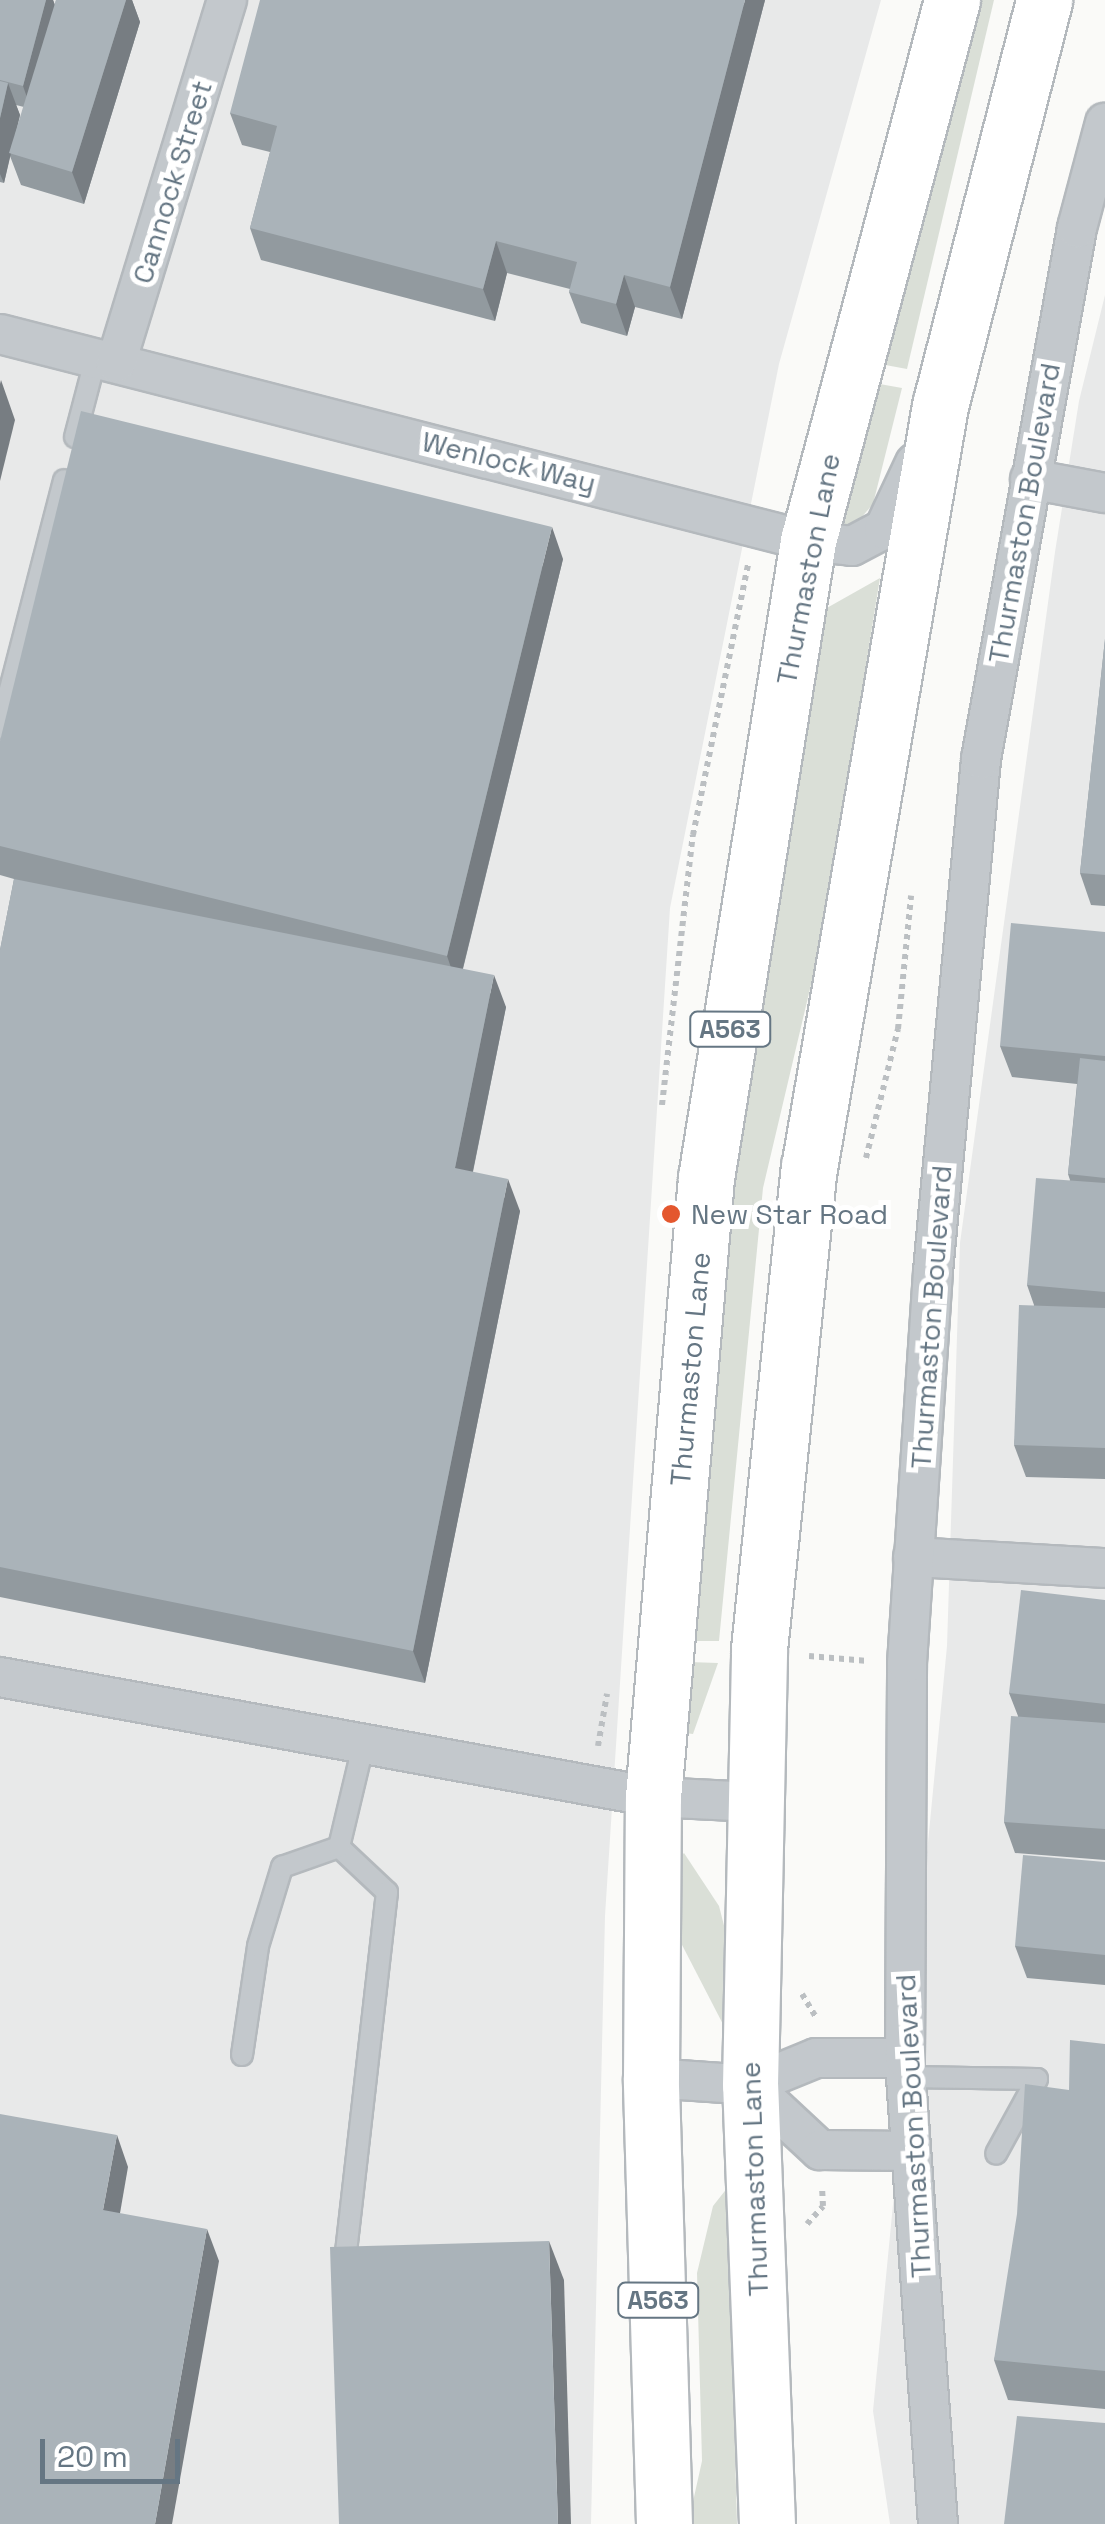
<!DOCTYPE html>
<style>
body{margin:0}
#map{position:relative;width:1105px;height:2524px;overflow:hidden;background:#fafaf8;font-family:"Space Grotesk",sans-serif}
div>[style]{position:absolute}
.built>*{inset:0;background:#e8e9e9}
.green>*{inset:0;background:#dadfd7}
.path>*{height:6px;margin-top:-3px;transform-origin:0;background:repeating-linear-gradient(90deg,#bbbfc2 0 5px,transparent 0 10px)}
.roads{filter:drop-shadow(2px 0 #b4b9bd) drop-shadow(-2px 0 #b4b9bd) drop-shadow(0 2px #b4b9bd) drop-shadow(0 -2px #b4b9bd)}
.lane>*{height:20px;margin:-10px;padding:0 10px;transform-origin:10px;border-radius:10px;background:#c3c8cc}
.street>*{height:38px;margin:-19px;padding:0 19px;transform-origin:19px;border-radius:19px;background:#c3c8cc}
.highway>*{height:55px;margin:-27.5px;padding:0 27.5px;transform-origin:27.5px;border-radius:27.5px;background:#fff}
.wall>*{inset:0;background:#929a9f}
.shaded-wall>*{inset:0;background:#777d82}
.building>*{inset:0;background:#aab3b9}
.dots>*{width:28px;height:28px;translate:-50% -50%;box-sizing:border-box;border:5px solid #fff;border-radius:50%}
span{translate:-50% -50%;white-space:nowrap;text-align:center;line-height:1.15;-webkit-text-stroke:10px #fff;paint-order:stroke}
.shield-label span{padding:2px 8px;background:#fff;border:2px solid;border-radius:8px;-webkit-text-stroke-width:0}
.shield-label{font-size:25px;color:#657683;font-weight:700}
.street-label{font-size:28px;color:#657683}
.poi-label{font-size:28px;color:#657683}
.left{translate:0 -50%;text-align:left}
.scale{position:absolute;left:40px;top:2439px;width:140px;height:45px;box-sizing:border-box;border:5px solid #657683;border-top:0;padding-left:12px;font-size:30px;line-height:35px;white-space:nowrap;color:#657683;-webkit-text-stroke:8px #fff;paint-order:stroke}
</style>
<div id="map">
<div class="built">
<div style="clip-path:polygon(0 0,881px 0,779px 364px,670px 908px,605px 1916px,591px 2524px,0 2524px)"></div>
<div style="clip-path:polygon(1105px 295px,1105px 2524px,890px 2524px,873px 2411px,947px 1646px,960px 1243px,1055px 552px,1079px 401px)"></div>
</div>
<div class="green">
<div style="clip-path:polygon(970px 0,994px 0,907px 369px,880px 364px)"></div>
<div style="clip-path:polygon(874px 383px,902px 388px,873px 504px,854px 526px,842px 525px)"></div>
<div style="clip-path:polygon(880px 578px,822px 938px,763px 1188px,719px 1641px,690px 1641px,736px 1157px,798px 739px,825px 609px)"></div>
<div style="clip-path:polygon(689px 1662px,718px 1663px,693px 1734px,685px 1733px)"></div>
<div style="clip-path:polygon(684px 1853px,719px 1906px,729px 1945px,727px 2032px,680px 1941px,679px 1858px)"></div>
<div style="clip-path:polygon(728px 2187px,737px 2524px,688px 2524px,702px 2461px,697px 2273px,713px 2206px)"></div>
</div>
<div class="path">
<div style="left:662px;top:1105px;width:272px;rotate:-83.5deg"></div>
<div style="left:693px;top:835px;width:276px;rotate:-78.5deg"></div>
<div style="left:866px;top:1158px;width:133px;rotate:-76.1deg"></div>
<div style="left:898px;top:1029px;width:134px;rotate:-84.4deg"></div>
<div style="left:809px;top:1656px;width:59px;rotate:4.8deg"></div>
<div style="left:598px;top:1746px;width:53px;rotate:-80.2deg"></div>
<div style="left:802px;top:1994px;width:26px;rotate:59deg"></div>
<div style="left:807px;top:2224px;width:24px;rotate:-48deg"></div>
<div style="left:823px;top:2206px;width:18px;rotate:-93deg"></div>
</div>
<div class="roads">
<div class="lane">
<div style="left:75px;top:437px;width:83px;rotate:-75.3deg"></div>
<div style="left:0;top:728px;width:256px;rotate:-75.5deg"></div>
<div style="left:339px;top:1847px;width:66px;rotate:43.2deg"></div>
<div style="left:387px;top:1892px;width:382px;rotate:96.5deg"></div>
<div style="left:242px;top:2055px;width:110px;rotate:-81.6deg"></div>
<div style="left:258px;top:1946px;width:83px;rotate:-73.1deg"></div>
<div style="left:282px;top:1867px;width:60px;rotate:-19.3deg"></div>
<div style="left:339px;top:1847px;width:104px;rotate:-76.6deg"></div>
<div style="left:906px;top:2077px;width:131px;rotate:0.9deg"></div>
<div style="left:1037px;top:2079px;width:85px;rotate:118.7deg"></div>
</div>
<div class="street">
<div style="left:0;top:334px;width:834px;rotate:14.37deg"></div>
<div style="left:808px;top:541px;width:44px;rotate:6.5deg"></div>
<div style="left:852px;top:546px;width:36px;rotate:-28deg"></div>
<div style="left:884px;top:529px;width:73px;rotate:-64.8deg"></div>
<div style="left:116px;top:363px;width:380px;rotate:-73deg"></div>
<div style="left:1030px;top:479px;width:76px;rotate:10.6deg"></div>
<div style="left:913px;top:1557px;width:192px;rotate:3.3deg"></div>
<div style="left:0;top:1677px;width:664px;rotate:10.41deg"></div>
<div style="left:653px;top:1797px;width:102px;rotate:2.8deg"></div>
<div style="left:651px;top:2078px;width:99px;rotate:4deg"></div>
<div style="left:750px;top:2085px;width:71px;rotate:-22.2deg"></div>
<div style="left:816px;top:2058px;width:89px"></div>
<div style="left:750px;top:2085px;width:96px;rotate:42.9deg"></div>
<div style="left:820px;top:2150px;width:91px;rotate:0.6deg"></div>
<div style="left:938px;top:2524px;width:467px;rotate:-94.1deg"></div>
<div style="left:905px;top:2058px;width:395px;rotate:-89.7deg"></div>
<div style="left:907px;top:1663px;width:393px;rotate:-86.2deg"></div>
<div style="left:933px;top:1271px;width:514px;rotate:-84.64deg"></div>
<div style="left:981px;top:759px;width:540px;rotate:-79.75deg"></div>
<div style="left:1077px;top:228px;width:109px;rotate:-75.1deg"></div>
</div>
<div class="highway">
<div style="left:664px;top:2524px;width:446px;rotate:-91.7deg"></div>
<div style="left:651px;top:2078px;width:281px;rotate:-89.6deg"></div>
<div style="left:653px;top:1797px;width:621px;rotate:-85.11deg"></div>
<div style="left:706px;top:1178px;width:645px;rotate:-80.9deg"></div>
<div style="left:808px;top:541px;width:560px;rotate:-75.09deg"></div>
<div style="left:767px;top:2524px;width:439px;rotate:-92.2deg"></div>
<div style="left:750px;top:2085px;width:436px;rotate:-88.8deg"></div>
<div style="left:759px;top:1649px;width:484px;rotate:-84.1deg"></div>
<div style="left:809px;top:1168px;width:773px;rotate:-80.25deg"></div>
<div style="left:940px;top:406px;width:419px;rotate:-75.6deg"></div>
</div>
</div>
<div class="wall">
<div style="clip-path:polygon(evenodd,0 0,53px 0,55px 5px,56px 0,132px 0,140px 22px,84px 204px,21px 185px,10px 156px,4px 183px,0 182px,0 0,16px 105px,24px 107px,16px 133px,20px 115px,16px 105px)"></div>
<div style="clip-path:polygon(765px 0,682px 319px,635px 307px,627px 336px,581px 323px,569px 292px,570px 289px,507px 273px,495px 321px,261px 260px,250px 228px,270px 152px,242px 145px,230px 113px)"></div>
<div style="clip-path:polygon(563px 559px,463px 969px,506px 1007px,473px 1172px,520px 1211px,425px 1683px,0 1597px,0 950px,14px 879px,0 875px,0 741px)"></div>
<div style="clip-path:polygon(1105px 639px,1105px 906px,1091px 905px,1080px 873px)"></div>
<div style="clip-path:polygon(1105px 932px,1105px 1479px,1026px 1477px,1014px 1445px,1034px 1305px,1027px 1285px,1070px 1180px,1068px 1174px,1077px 1084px,1012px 1077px,1000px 1046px)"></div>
<div style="clip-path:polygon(1105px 1600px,1105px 1860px,1015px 1853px,1004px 1822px,1018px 1716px,1009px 1693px)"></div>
<div style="clip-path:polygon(1105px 1862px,1105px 1985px,1027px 1978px,1015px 1946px)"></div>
<div style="clip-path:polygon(1105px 2044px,1105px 2409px,1008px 2400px,994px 2360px,1069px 2090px)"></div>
</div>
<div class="shaded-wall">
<div style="clip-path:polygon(46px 0,53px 0,57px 11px,31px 109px,23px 86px)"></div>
<div style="clip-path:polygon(126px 0,132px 0,140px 22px,84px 204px,72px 172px)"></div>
<div style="clip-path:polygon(745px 0,765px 0,682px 319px,670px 287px)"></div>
<div style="clip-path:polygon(8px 83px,20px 115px,4px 183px,0 174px,0 118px)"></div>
<div style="clip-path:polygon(496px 241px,507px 273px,495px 321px,483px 289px)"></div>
<div style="clip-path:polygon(624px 275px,635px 307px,627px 336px,616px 304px)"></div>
<div style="clip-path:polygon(1px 380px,15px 420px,0 481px,0 384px)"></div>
<div style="clip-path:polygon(552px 527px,563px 559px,458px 988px,447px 956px)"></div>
<div style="clip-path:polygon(494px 975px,506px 1007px,467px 1200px,455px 1168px)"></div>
<div style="clip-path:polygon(508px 1179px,520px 1211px,425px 1683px,413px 1651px)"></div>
<div style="clip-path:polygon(117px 2135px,128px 2167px,115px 2242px,103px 2210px)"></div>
<div style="clip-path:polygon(207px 2229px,219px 2261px,172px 2524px,155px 2524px)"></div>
<div style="clip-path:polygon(549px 2241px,564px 2280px,571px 2524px,558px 2524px)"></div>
</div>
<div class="building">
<div style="clip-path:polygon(0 0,46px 0,23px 86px,0 80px)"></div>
<div style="clip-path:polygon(56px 0,126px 0,72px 172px,9px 153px)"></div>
<div style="clip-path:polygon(260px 0,745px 0,670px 287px,624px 275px,616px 304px,569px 292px,577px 262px,496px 241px,483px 289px,250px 228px,277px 126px,230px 113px)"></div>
<div style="clip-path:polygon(0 81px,8px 83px,0 118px)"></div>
<div style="clip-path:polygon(81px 411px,552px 527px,447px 956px,0 846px,0 741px)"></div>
<div style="clip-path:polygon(1105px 639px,1105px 875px,1080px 873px)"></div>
<div style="clip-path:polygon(14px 879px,494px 975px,455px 1168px,508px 1179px,413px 1651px,0 1567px,0 950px)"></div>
<div style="clip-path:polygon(1011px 923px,1105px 932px,1105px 1056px,1000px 1046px)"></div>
<div style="clip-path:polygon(1080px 1058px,1105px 1061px,1105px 1178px,1068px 1174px)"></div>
<div style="clip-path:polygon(1036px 1178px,1105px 1183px,1105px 1292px,1027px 1285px)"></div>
<div style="clip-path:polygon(1019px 1305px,1105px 1308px,1105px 1448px,1014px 1445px)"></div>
<div style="clip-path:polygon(1021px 1590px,1105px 1600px,1105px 1704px,1009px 1693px)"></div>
<div style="clip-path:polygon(1011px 1716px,1105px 1723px,1105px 1829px,1004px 1822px)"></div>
<div style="clip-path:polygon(1023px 1855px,1105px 1862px,1105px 1955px,1015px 1946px)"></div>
<div style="clip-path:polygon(1070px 2040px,1105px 2044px,1105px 2371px,994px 2360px,1017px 2214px,1025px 2084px,1069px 2090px)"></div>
<div style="clip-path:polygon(0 2114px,117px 2135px,103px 2210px,207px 2229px,155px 2524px,0 2524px)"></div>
<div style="clip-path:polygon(549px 2241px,558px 2524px,339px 2524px,330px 2247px)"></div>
<div style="clip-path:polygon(1017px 2416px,1105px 2423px,1105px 2524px,1004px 2524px)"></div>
</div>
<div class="dots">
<div style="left:671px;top:1214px;background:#e4572e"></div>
</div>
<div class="shield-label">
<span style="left:730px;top:1029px">A563</span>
<span style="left:658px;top:2300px">A563</span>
</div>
<div class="street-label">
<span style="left:172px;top:182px;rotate:-73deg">Cannock Street</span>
<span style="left:509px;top:462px;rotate:14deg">Wenlock Way</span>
<span style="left:1024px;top:513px;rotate:-80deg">Thurmaston Boulevard</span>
<span style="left:808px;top:569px;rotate:-79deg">Thurmaston Lane</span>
<span style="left:931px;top:1317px;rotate:-86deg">Thurmaston Boulevard</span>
<span style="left:690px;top:1369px;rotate:-85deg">Thurmaston Lane</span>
<span style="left:913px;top:2126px;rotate:-93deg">Thurmaston Boulevard</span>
<span style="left:754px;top:2179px;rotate:-92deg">Thurmaston Lane</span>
</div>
<div class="poi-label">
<span class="left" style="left:691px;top:1214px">New Star Road</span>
</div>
<div class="scale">20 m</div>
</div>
